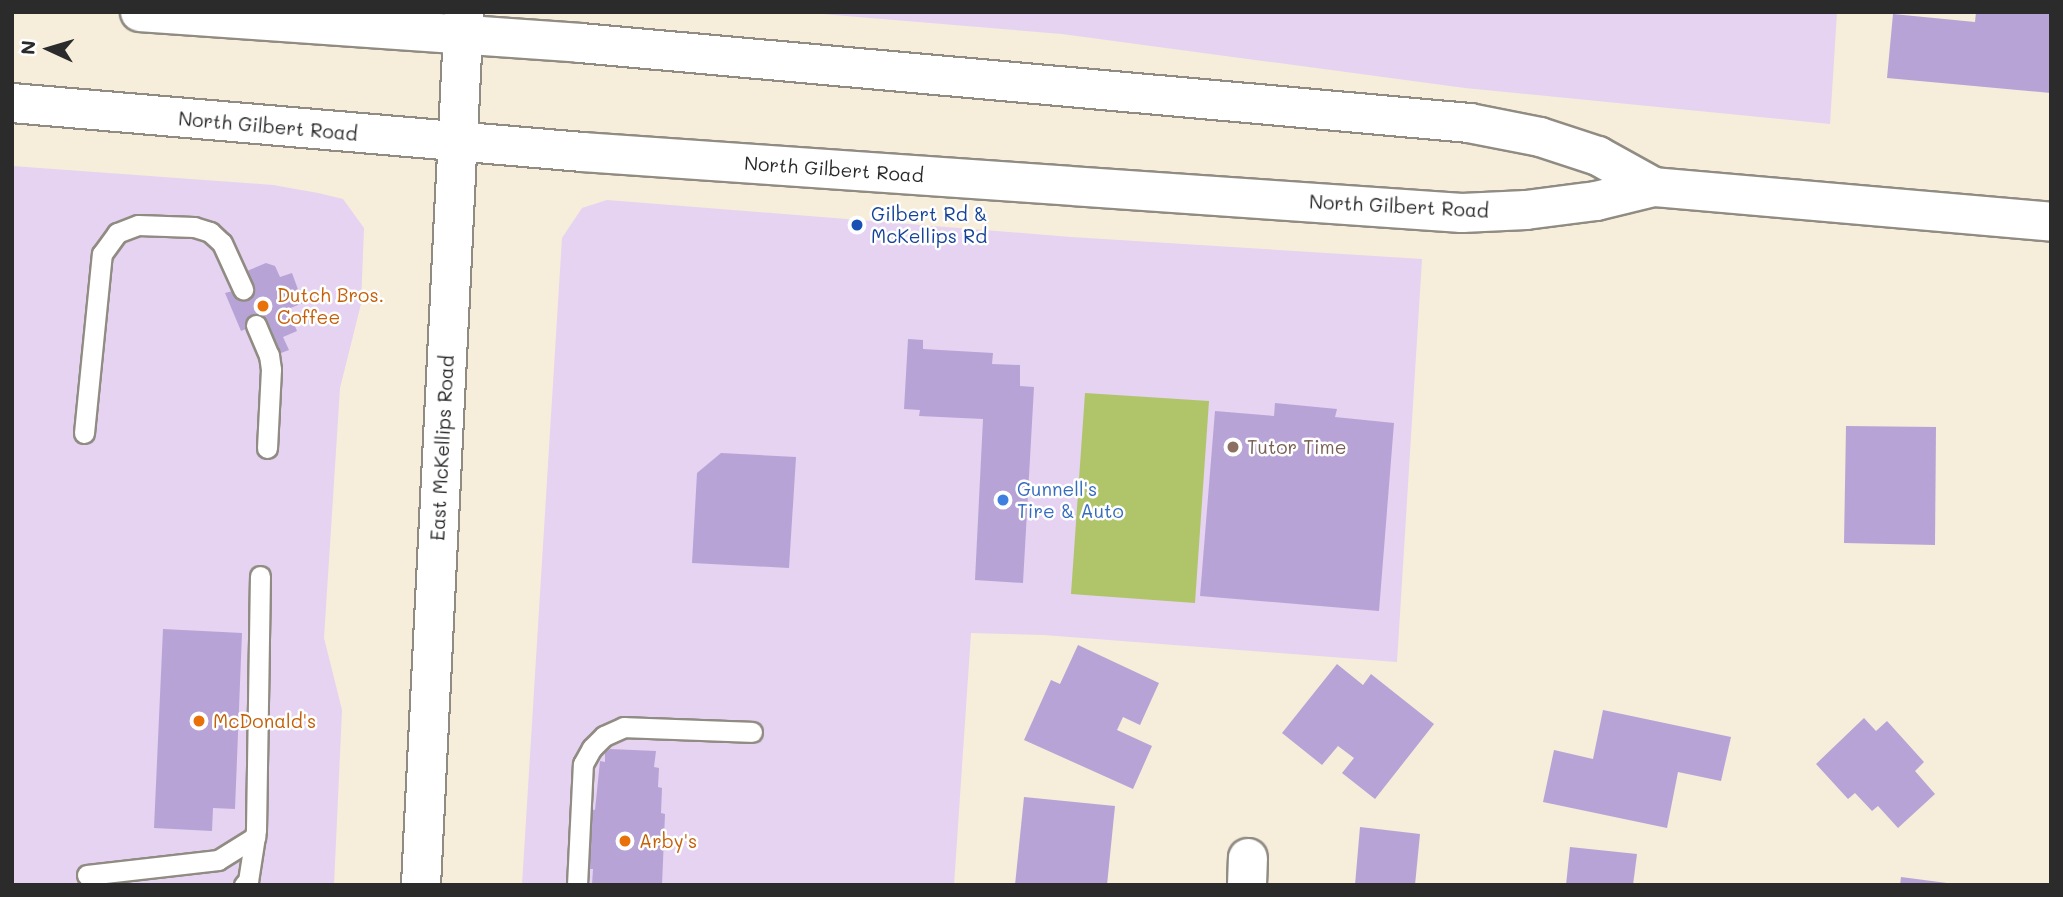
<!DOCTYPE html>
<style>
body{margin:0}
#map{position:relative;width:2063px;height:897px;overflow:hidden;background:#f6eddb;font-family:Mali,sans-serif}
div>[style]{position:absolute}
.built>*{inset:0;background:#e5d3f1}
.green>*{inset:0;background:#b0c569}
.building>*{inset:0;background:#b8a3d6}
.roads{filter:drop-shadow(2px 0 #908c83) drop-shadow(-2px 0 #908c83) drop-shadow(0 2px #908c83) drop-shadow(0 -2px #908c83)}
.lane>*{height:19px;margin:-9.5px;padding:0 9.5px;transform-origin:9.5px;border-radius:9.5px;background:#fff}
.street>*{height:38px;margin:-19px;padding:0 19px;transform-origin:19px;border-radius:19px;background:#fff}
.primary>*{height:38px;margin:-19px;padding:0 19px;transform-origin:19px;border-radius:19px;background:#fff}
.dots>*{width:19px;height:19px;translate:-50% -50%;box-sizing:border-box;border:4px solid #fff;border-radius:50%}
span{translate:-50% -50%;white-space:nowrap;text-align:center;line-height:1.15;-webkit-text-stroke:5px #fff;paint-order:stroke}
.street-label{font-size:19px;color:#2b2b2b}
.transit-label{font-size:19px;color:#164399}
.left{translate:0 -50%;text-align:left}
.food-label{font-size:19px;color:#c56008}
.education-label{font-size:19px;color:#785e54}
.shop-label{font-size:19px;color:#366cbe}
.frame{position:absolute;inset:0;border:14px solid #2b2b2b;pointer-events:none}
.north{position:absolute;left:14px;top:14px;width:70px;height:70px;-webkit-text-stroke:5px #fff;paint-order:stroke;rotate:274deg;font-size:19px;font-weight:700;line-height:28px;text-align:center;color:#2b2b2b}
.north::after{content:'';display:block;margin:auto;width:24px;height:32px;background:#2b2b2b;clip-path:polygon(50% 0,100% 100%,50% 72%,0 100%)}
</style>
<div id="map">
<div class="built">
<div style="clip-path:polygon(798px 12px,1837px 12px,1830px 124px,1465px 88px,1062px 34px)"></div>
<div style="clip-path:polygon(12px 166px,273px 185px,318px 193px,343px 199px,364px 228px,361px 304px,340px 388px,324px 638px,342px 710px,334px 885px,12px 885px)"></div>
<div style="clip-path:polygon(607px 200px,1071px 237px,1422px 259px,1397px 662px,1044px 635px,971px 633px,954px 885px,522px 885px,562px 238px,582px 208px)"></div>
</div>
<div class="green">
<div style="clip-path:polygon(1085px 393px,1209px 401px,1195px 603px,1071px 594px)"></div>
</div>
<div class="building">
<div style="clip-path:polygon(1976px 12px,2051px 12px,2051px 93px,1887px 78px,1893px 14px,1975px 22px)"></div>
<div style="clip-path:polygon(266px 263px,275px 266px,280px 277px,292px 273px,303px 303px,288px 309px,297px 331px,283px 337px,289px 350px,281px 353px,267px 320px,241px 331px,225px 293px,252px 286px,247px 271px)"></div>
<div style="clip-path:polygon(908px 339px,923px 340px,923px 349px,993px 353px,992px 364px,1020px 365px,1020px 386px,1034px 387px,1023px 583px,975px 580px,983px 419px,919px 416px,920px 410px,904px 409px)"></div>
<div style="clip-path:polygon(1275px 403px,1337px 409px,1335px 417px,1394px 423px,1379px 611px,1200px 596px,1215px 411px,1274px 416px)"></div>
<div style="clip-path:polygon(1846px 426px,1936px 427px,1935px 545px,1844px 543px)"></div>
<div style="clip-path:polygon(721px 453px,796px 457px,789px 568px,692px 563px,697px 473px)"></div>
<div style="clip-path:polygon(163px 629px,242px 633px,235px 809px,213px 808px,212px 831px,154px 828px)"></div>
<div style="clip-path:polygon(1078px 645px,1159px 683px,1140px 725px,1123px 717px,1117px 730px,1152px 746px,1133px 789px,1024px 740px,1051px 680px,1060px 684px)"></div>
<div style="clip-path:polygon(1337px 664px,1363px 685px,1371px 674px,1434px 724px,1375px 799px,1342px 773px,1354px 758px,1338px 746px,1322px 765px,1282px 733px)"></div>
<div style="clip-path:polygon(1603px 710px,1731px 737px,1721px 781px,1678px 772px,1667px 828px,1543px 802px,1554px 750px,1593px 759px)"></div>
<div style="clip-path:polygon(1864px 718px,1876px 731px,1887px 721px,1924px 762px,1915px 771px,1935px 794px,1898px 828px,1878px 806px,1872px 811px,1855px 793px,1848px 799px,1816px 764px)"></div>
<div style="clip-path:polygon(610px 749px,656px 751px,654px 767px,659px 768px,658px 787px,662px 788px,661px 813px,665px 814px,662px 885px,592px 885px,593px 869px,585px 869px,588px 809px,595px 810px,600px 761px,605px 762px,605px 753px)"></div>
<div style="clip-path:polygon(1024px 797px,1115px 806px,1107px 885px,1015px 885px)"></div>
<div style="clip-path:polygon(1360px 827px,1420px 834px,1415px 885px,1355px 885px)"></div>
<div style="clip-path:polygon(1570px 847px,1637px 854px,1633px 885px,1566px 885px)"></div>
<div style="clip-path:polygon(1901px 877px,1947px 883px,1947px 885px,1900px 885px)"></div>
</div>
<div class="roads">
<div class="lane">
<div style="left:256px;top:325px;width:33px;rotate:67deg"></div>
<div style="left:269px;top:355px;width:14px;rotate:82deg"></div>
<div style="left:271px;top:369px;width:79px;rotate:92.9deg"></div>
<div style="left:84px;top:433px;width:180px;rotate:-84.3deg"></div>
<div style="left:102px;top:254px;width:26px;rotate:-54deg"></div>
<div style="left:117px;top:233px;width:22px;rotate:-21deg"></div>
<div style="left:138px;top:225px;width:56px;rotate:2deg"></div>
<div style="left:194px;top:227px;width:17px;rotate:17deg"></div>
<div style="left:210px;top:232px;width:16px;rotate:43deg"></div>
<div style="left:222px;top:243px;width:51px;rotate:65.5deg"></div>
<div style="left:87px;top:875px;width:132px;rotate:-6.5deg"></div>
<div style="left:218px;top:860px;width:44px;rotate:-31.9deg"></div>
<div style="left:244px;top:885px;width:6px;rotate:-45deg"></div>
<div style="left:248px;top:881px;width:52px;rotate:-81.1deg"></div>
<div style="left:256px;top:830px;width:254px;rotate:-89.1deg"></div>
<div style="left:577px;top:885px;width:121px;rotate:-87.2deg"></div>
<div style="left:583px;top:764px;width:18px;rotate:-61deg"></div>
<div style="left:592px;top:748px;width:17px;rotate:-45deg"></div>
<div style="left:604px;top:736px;width:22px;rotate:-24deg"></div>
<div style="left:624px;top:727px;width:128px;rotate:2.2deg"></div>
</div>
<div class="street">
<div style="left:1247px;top:885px;width:27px;rotate:-88deg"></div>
</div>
<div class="primary">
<div style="left:140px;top:12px;width:441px;rotate:4deg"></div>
<div style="left:580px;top:43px;width:893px;rotate:5.14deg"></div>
<div style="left:1469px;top:123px;width:72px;rotate:11.2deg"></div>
<div style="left:1540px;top:137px;width:61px;rotate:18.1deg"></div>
<div style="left:1598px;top:156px;width:64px;rotate:29deg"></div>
<div style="left:12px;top:103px;width:572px;rotate:4.91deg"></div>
<div style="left:582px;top:152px;width:882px;rotate:3.97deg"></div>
<div style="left:1462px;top:213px;width:64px;rotate:-2.7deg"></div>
<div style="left:1526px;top:210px;width:71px;rotate:-7.3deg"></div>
<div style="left:1596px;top:201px;width:60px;rotate:-13.6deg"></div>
<div style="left:1654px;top:187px;width:399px;rotate:5deg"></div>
<div style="left:421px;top:885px;width:874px;rotate:-87.18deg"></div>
</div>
</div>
<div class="dots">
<div style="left:857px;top:225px;background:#1a4fb4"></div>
<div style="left:263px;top:306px;background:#e8710a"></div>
<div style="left:1233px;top:447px;background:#8d6e63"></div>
<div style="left:1003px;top:500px;background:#3f7fe0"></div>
<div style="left:199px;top:721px;background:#e8710a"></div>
<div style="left:625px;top:841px;background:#e8710a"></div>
</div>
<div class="street-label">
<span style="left:268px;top:126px;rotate:5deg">North Gilbert Road</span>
<span style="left:834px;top:169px;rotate:4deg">North Gilbert Road</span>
<span style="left:1399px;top:206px;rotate:3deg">North Gilbert Road</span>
<span style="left:442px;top:448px;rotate:-87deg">East McKellips Road</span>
</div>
<div class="transit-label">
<span class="left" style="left:871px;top:225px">Gilbert Rd &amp;<br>McKellips Rd</span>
</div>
<div class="food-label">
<span class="left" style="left:277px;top:306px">Dutch Bros.<br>Coffee</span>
<span class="left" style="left:213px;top:721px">McDonald's</span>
<span class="left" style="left:639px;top:841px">Arby's</span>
</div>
<div class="education-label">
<span class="left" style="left:1247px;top:447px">Tutor Time</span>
</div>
<div class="shop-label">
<span class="left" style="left:1017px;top:500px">Gunnell's<br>Tire &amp; Auto</span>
</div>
<div class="frame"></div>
<div class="north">N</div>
</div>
